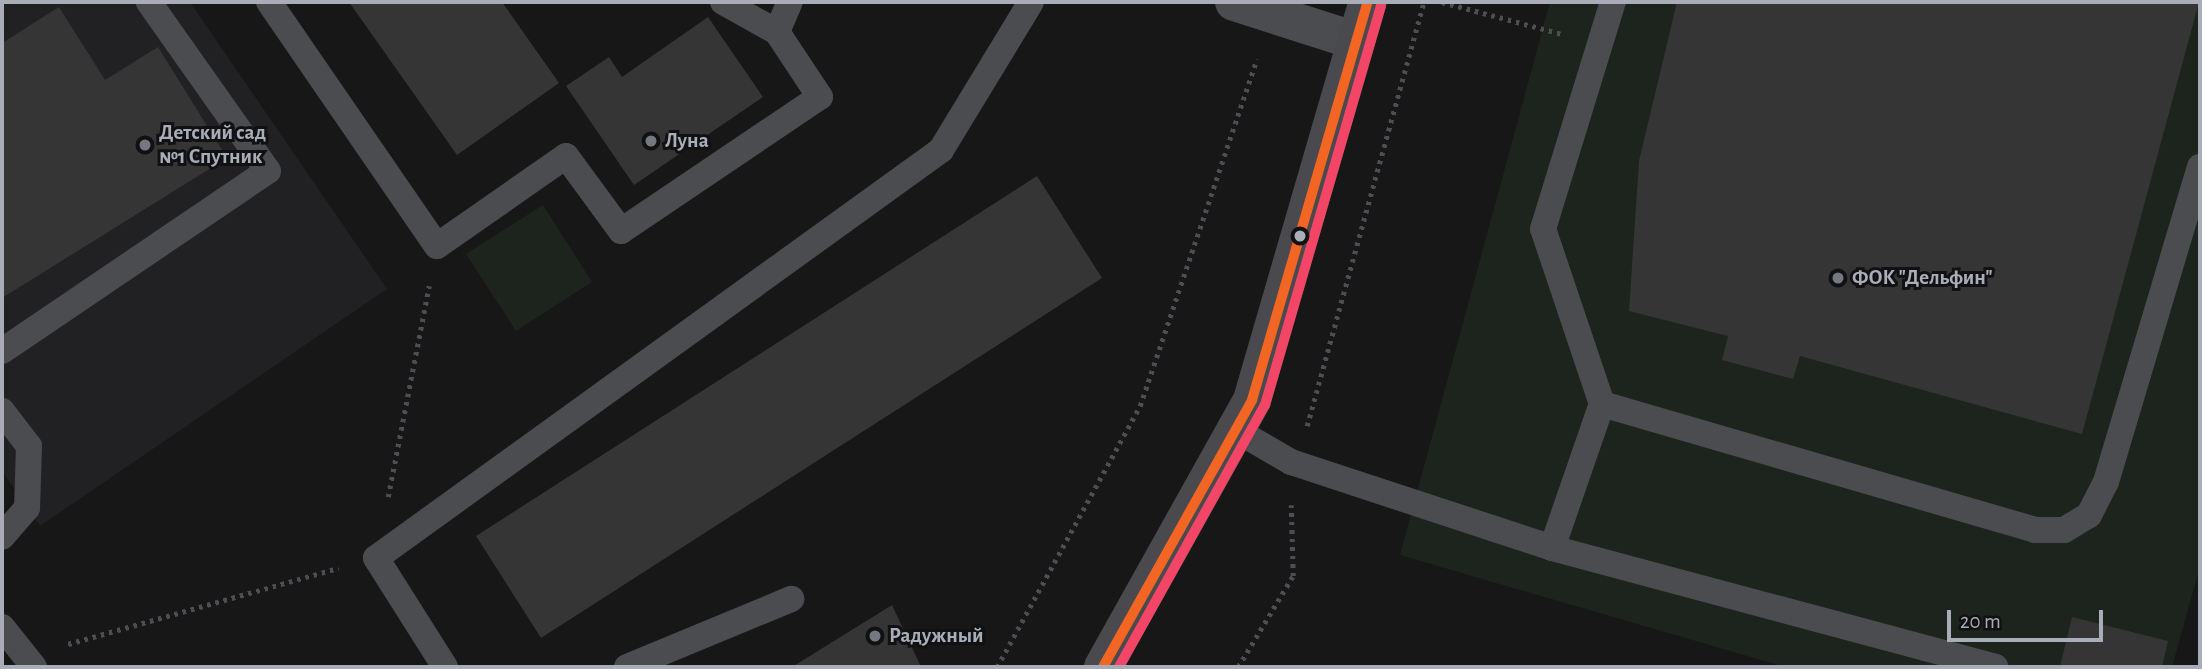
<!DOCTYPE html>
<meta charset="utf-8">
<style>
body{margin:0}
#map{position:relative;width:2202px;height:669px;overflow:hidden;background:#171717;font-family:"Alegreya Sans",sans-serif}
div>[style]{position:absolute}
.built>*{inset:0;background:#212123}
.green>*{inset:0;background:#1d241e}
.building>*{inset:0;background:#353536}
.path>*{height:4.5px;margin-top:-2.25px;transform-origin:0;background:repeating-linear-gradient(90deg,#4d4e52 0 3.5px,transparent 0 8.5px)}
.lane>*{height:26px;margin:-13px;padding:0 13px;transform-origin:13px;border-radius:13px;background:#4b4c50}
.street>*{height:38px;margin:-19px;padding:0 19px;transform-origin:19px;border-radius:19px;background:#4b4c50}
.secondary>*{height:38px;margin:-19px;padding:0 19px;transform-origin:19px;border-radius:19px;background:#4a4a4e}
.bus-1>*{height:10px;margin:-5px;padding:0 5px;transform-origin:5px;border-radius:5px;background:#f26522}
.bus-2>*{height:10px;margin:-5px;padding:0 5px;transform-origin:5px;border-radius:5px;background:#f34667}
.dots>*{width:19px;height:19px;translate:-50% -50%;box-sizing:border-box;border:4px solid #111113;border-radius:50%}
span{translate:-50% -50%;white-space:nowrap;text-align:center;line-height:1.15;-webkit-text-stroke:6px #111113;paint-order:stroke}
.poi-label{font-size:21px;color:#a8adb8;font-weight:700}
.left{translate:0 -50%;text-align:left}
.frame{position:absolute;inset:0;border:4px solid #a8adb8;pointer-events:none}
.scale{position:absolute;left:1947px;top:610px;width:156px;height:32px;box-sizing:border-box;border:4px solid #a8adb8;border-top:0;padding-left:9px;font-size:21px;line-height:24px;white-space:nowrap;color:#a8adb8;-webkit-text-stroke:5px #111113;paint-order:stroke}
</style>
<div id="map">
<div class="built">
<div style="clip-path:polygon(2px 2px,190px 2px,387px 289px,40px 526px,2px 471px)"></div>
</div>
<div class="green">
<div style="clip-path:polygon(1550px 2px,2200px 2px,2200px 566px,2172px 667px,1785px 667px,1400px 555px)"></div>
<div style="clip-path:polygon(543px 205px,592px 282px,516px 331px,466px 254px)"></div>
</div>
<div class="building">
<div style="clip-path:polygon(349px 2px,502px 2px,559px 83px,457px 155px)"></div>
<div style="clip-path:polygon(1677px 2px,2199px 2px,2082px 434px,1800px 356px,1793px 379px,1722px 360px,1728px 336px,1629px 311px,1639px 161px)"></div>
<div style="clip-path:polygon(59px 7px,105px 80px,158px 47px,227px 158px,2px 298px,2px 43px)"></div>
<div style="clip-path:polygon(708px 17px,763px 97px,634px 185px,566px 86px,609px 57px,622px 77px)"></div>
<div style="clip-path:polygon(1037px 176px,1102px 278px,541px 638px,476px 536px)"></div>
<div style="clip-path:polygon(892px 605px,921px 667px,792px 667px)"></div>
<div style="clip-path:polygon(2072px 617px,2168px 641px,2162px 667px,2060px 667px)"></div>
</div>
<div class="path">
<div style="left:1442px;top:2px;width:124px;rotate:14.9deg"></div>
<div style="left:1307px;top:426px;width:440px;rotate:-74.6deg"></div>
<div style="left:388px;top:497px;width:215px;rotate:-79deg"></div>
<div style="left:68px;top:644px;width:281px;rotate:-15.7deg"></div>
<div style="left:997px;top:667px;width:298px;rotate:-61.3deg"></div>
<div style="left:1140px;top:406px;width:366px;rotate:-71.4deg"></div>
<div style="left:1238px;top:667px;width:106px;rotate:-58.9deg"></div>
<div style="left:1293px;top:576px;width:71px;rotate:-91.6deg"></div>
</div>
<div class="lane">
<div style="left:269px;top:2px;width:296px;rotate:55.5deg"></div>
<div style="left:437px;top:246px;width:157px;rotate:-34.9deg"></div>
<div style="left:566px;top:156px;width:93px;rotate:53.7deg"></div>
<div style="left:621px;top:231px;width:240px;rotate:-34deg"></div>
<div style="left:820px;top:97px;width:78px;rotate:-123.5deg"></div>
<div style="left:777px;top:32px;width:33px;rotate:-67deg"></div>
<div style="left:723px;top:2px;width:62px;rotate:29.1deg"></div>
<div style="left:2px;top:351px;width:321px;rotate:-34.1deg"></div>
<div style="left:268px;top:171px;width:207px;rotate:-125.2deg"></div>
<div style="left:1602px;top:404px;width:451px;rotate:16.2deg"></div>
<div style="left:2035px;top:530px;width:29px"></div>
<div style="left:2064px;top:530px;width:29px;rotate:-31deg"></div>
<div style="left:2089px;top:515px;width:37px;rotate:-63deg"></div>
<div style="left:2106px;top:482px;width:329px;rotate:-73.4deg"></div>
<div style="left:2px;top:411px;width:44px;rotate:52.4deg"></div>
<div style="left:29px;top:446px;width:62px;rotate:91.8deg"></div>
<div style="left:27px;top:508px;width:38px;rotate:131deg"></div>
<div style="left:1236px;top:430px;width:64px;rotate:30.2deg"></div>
<div style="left:1291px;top:462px;width:275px;rotate:18.2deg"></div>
<div style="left:1552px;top:548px;width:459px;rotate:15deg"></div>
<div style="left:1552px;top:548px;width:152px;rotate:-70.9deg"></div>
<div style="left:1602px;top:404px;width:185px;rotate:-108.6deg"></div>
<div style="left:1543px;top:229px;width:238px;rotate:-72.9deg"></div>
<div style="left:2px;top:627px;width:51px;rotate:51.3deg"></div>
<div style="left:445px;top:667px;width:129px;rotate:-122.3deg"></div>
<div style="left:376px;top:558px;width:697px;rotate:-35.83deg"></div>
<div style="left:941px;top:150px;width:173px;rotate:-58.7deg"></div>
<div style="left:627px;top:667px;width:178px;rotate:-22.5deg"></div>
</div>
<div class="street">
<div style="left:1234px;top:2px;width:128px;rotate:17.7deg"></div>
</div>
<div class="secondary">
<div style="left:1103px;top:667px;width:306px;rotate:-60.8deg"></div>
<div style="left:1252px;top:400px;width:415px;rotate:-73.8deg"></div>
</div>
<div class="bus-1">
<div style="left:1103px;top:667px;width:306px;rotate:-60.8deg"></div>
<div style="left:1252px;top:400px;width:415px;rotate:-73.8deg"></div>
</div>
<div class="bus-2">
<div style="left:1119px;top:667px;width:300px;rotate:-60.9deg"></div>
<div style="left:1265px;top:405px;width:416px;rotate:-73.8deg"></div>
</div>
<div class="dots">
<div style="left:651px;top:141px;background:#757880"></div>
<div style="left:145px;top:145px;background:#757880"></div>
<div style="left:1300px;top:236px;background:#a8adb8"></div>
<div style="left:1838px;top:278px;background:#757880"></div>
<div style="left:875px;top:636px;background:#757880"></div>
</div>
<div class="poi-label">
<span class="left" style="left:159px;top:145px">Детский сад<br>№1 Спутник</span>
<span class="left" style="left:665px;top:141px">Луна</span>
<span class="left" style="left:1852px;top:278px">ФОК "Дельфин"</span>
<span class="left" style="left:889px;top:636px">Радужный</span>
</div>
<div class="frame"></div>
<div class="scale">20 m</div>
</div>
